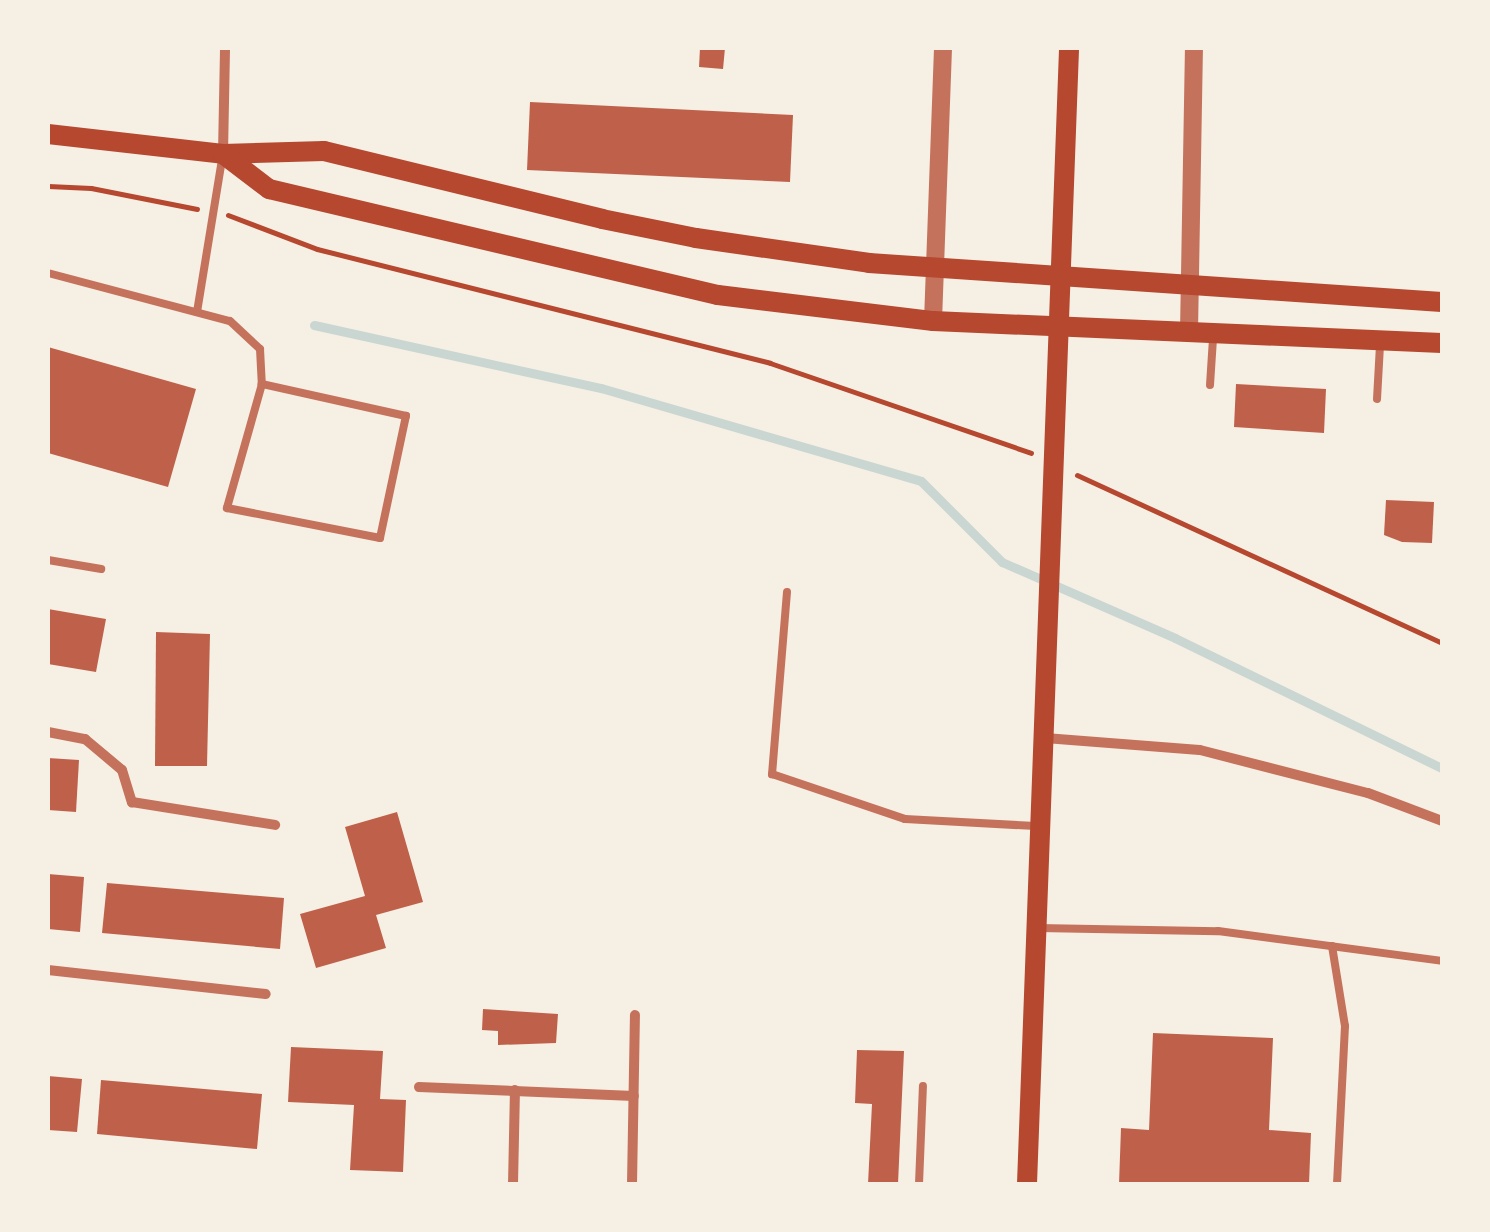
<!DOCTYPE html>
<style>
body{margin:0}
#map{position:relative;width:1490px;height:1232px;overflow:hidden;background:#f6efe4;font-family:Mulish,sans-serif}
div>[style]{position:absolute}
.stream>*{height:9px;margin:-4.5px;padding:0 4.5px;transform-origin:4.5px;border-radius:4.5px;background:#c9d6d2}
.building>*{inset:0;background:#bf614a}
.path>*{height:5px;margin:-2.5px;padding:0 2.5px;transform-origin:2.5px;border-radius:2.5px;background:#b5482f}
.service>*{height:8px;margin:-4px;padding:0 4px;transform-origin:4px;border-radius:4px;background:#c5725c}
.minor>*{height:10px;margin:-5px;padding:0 5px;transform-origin:5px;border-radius:5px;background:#c5725c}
.tertiary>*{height:18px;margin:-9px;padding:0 9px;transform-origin:9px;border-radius:9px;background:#c5725c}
.secondary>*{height:20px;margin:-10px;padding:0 10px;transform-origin:10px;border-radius:10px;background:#b5482f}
span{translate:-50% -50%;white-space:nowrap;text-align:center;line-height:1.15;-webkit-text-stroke:8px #f6efe4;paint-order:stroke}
.frame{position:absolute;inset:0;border:50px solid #f6efe4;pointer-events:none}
</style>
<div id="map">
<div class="stream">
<div style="left:314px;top:325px;width:294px;rotate:12.4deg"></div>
<div style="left:601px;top:388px;width:333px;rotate:16.2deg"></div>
<div style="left:921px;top:481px;width:115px;rotate:45deg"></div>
<div style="left:1002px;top:562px;width:189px;rotate:23.7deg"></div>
<div style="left:1175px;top:638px;width:297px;rotate:26deg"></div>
</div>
<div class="building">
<div style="clip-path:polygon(700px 48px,725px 48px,723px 69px,699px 67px)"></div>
<div style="clip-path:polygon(530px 102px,793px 115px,790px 182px,527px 170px)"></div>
<div style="clip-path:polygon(48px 347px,196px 389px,168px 487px,48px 453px)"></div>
<div style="clip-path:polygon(1236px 384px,1326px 389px,1324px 433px,1234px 427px)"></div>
<div style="clip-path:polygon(1386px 500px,1434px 502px,1432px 543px,1402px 542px,1384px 535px)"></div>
<div style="clip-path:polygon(48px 609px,106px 619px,96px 672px,48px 664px)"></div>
<div style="clip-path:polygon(156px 632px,210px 634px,207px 766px,155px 766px)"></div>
<div style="clip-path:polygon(48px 758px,79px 760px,76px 812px,48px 810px)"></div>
<div style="clip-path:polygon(397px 812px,423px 902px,376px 915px,386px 948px,316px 968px,300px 914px,365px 896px,345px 827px)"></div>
<div style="clip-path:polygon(48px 874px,84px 877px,80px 932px,48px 929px)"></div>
<div style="clip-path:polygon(107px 883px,284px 898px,280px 949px,102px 933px)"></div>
<div style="clip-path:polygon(483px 1009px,558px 1014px,556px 1043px,498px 1045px,498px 1031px,482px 1030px)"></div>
<div style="clip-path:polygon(1153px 1033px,1273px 1038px,1269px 1130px,1311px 1133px,1309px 1184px,1119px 1184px,1121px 1128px,1149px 1130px)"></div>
<div style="clip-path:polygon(291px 1047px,383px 1051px,380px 1099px,406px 1100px,403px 1172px,350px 1170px,354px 1105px,288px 1102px)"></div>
<div style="clip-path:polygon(857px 1050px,904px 1051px,898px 1184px,868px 1184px,872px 1104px,855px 1103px)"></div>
<div style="clip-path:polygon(48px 1076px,82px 1079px,77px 1132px,48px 1130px)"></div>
<div style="clip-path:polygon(101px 1080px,262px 1094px,257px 1149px,97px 1134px)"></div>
</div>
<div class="path">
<div style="left:48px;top:186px;width:43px;rotate:2.7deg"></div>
<div style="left:91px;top:188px;width:108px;rotate:11.2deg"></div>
<div style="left:228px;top:215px;width:95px;rotate:20.9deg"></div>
<div style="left:317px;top:249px;width:467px;rotate:14.1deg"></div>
<div style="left:770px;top:363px;width:276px;rotate:19deg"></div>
<div style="left:1077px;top:475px;width:402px;rotate:24.7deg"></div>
</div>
<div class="service">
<div style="left:48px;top:273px;width:188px;rotate:14.8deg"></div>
<div style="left:230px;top:321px;width:41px;rotate:43deg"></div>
<div style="left:260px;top:349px;width:35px;rotate:87deg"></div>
<div style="left:262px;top:384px;width:129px;rotate:105.8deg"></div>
<div style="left:227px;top:508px;width:156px;rotate:11.1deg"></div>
<div style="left:380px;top:538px;width:125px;rotate:-78deg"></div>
<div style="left:406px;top:416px;width:148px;rotate:-167.5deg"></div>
<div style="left:197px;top:312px;width:155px;rotate:-80.7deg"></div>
<div style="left:1210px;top:385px;width:47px;rotate:-86.3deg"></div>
<div style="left:1377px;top:399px;width:54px;rotate:-86.8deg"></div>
<div style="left:48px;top:560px;width:54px;rotate:9.6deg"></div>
<div style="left:787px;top:592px;width:183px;rotate:94.7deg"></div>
<div style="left:772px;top:774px;width:140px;rotate:18.7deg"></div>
<div style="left:905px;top:819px;width:131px;rotate:3.1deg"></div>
<div style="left:1038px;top:928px;width:180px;rotate:1deg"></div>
<div style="left:1218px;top:931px;width:226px;rotate:7.6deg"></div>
<div style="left:1332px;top:946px;width:81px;rotate:80.8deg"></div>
<div style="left:1345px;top:1026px;width:158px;rotate:92.9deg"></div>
<div style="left:919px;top:1184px;width:98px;rotate:-87.7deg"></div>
</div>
<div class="minor">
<div style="left:223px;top:154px;width:106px;rotate:-88.9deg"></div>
<div style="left:48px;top:732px;width:38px;rotate:11deg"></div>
<div style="left:85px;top:739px;width:48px;rotate:40deg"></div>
<div style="left:122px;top:770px;width:34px;rotate:73deg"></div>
<div style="left:132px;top:802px;width:145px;rotate:9.1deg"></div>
<div style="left:1045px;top:738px;width:155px;rotate:4.4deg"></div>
<div style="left:1200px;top:750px;width:173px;rotate:14.4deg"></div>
<div style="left:1368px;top:793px;width:79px;rotate:20.7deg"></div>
<div style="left:48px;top:970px;width:219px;rotate:6.3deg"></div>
<div style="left:419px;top:1087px;width:215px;rotate:2.4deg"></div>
<div style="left:513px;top:1184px;width:94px;rotate:-88.8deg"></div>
<div style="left:632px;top:1184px;width:169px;rotate:-89deg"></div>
</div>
<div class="tertiary">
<div style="left:933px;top:321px;width:273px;rotate:-87.9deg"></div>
<div style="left:1189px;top:332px;width:284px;rotate:-89deg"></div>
</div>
<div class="secondary">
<div style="left:48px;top:134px;width:176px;rotate:6.5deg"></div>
<div style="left:223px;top:154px;width:101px;rotate:-1.7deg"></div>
<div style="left:324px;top:151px;width:286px;rotate:13.7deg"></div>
<div style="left:602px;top:219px;width:96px;rotate:11.4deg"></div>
<div style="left:696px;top:238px;width:175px;rotate:8.2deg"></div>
<div style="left:869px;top:263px;width:574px;rotate:3.89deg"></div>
<div style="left:223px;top:154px;width:58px;rotate:37.3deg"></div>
<div style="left:269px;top:189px;width:461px;rotate:13.3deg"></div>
<div style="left:718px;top:295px;width:217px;rotate:6.9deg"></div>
<div style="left:933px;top:321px;width:509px;rotate:2.47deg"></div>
<div style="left:1027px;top:1184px;width:1137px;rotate:-87.88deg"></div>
</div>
<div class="frame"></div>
</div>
